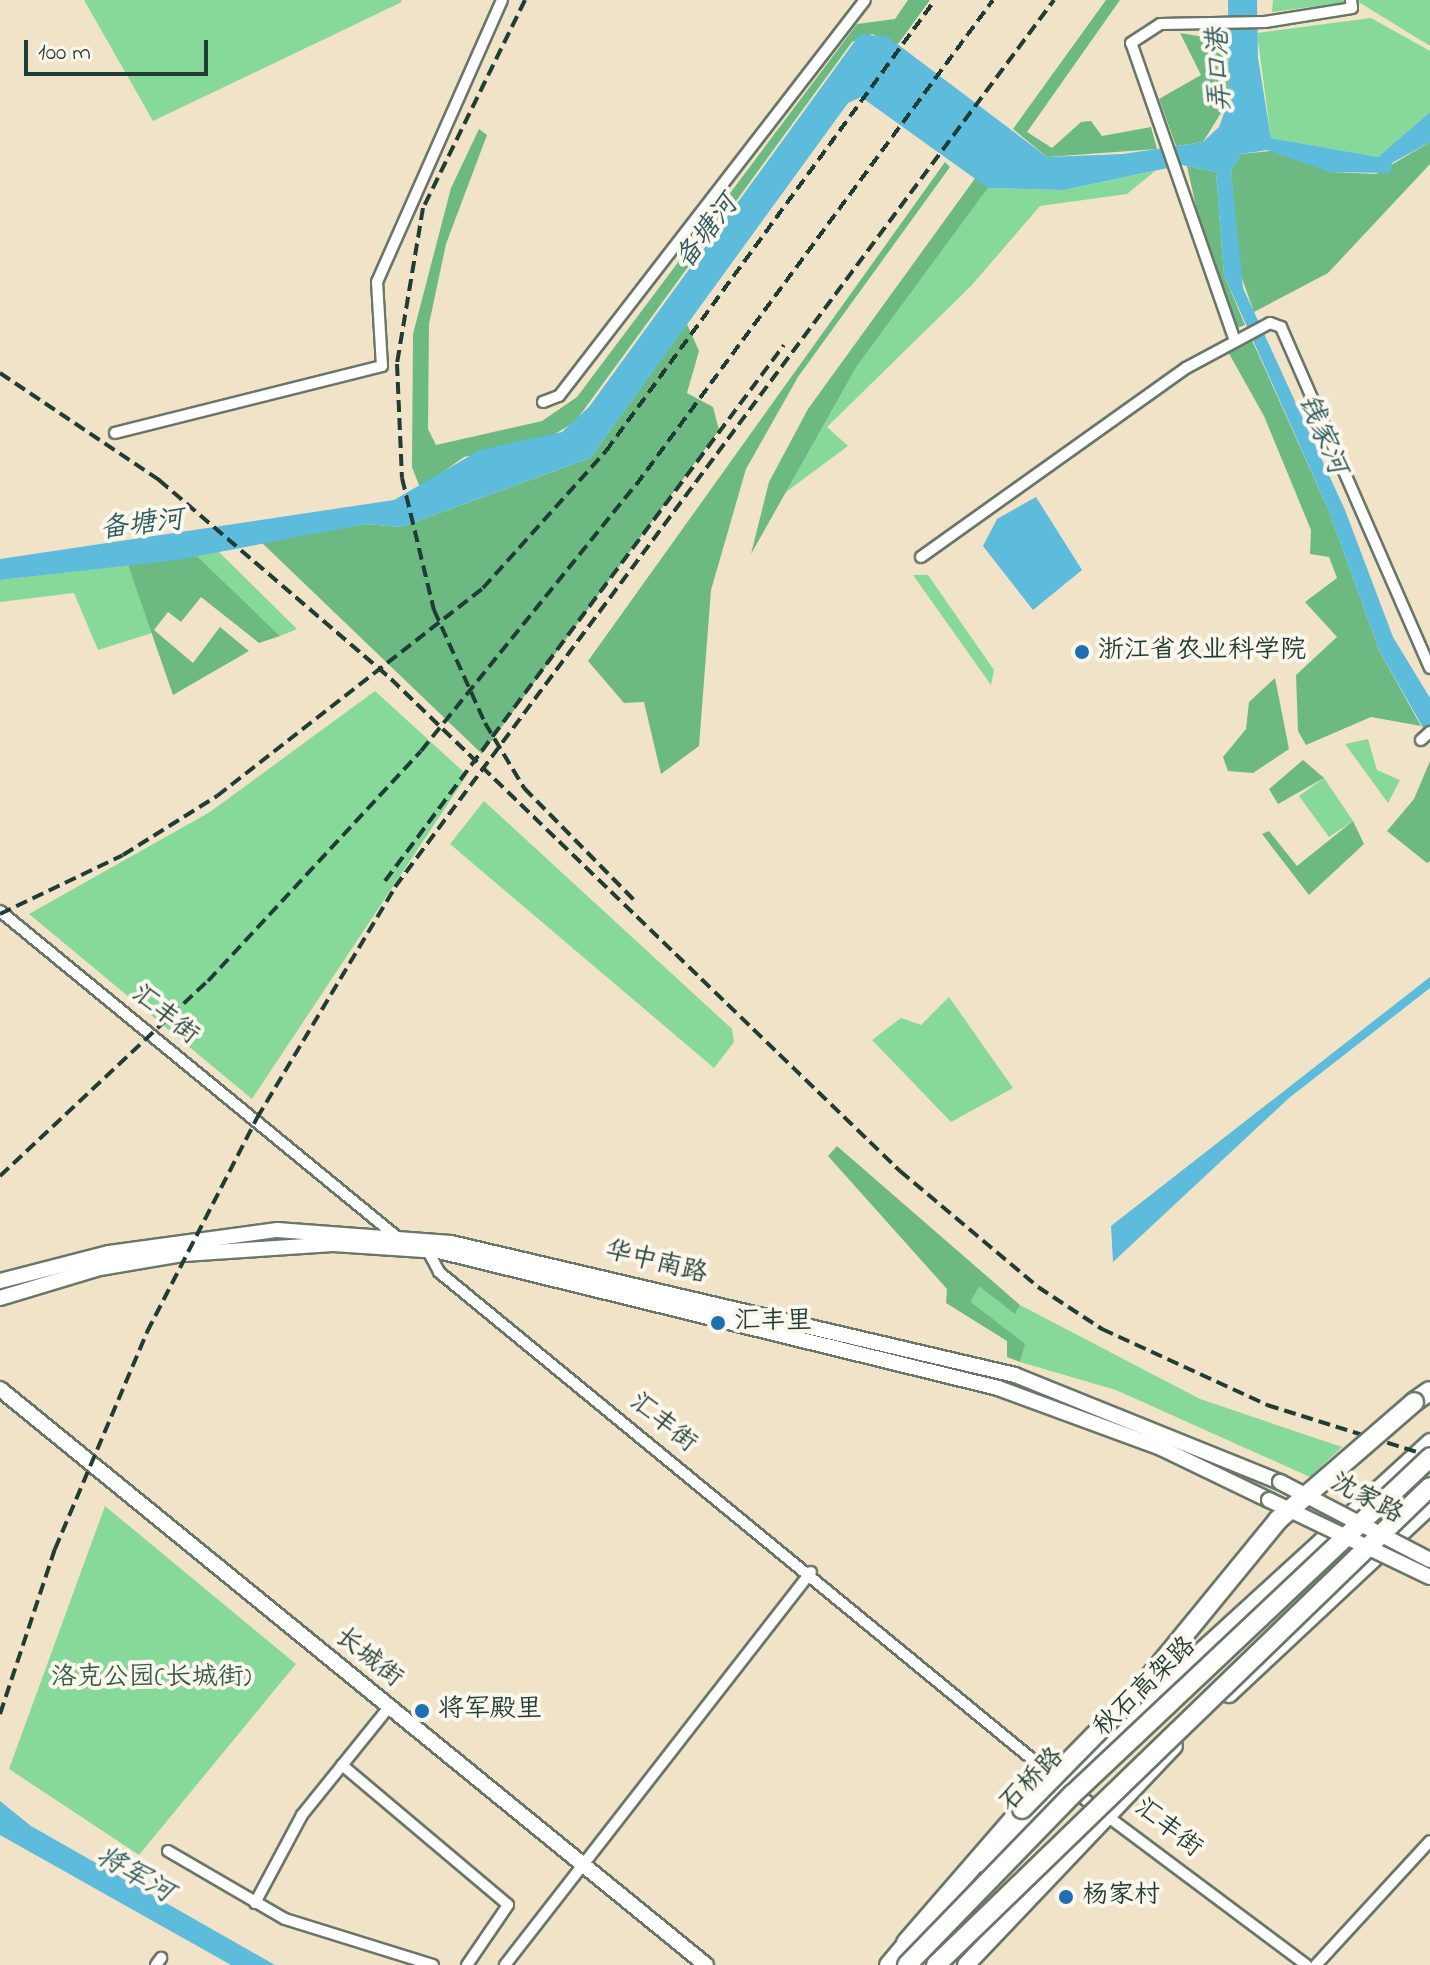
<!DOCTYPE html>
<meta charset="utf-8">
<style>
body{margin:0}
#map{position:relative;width:1430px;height:1965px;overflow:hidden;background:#f1e3c7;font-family:"Indie Flower","LXGW WenKai TC",sans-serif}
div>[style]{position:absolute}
.green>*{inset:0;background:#87d99a}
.forest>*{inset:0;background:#6db982}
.water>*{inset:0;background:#5dbbdb}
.roads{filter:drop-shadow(2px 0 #687767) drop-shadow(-2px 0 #687767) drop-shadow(0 2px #687767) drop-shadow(0 -2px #687767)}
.street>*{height:10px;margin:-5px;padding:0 5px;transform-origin:5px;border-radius:5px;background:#fff}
.secondary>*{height:14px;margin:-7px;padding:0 7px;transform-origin:7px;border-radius:7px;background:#fff}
.primary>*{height:16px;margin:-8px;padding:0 8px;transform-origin:8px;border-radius:8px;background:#fff}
.highway>*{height:18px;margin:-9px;padding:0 9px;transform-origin:9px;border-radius:9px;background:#fff}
.rail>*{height:4px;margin-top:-2px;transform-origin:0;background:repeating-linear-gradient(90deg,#1f3d34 0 12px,transparent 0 18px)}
.bridges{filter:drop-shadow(2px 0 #687767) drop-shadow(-2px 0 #687767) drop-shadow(0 2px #687767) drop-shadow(0 -2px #687767)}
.secondary-bridge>*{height:14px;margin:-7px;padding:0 7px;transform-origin:7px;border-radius:7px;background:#fff}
.highway-bridge>*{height:18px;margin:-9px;padding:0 9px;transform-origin:9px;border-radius:9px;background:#fff}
.dots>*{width:22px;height:22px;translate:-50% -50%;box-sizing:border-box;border:4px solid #fbf7ec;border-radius:50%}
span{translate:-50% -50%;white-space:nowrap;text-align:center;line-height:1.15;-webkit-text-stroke:8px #fbf7ec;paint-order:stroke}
.poi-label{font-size:26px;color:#1f3d34}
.left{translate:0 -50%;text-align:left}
.street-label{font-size:26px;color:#1f3d34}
.park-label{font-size:26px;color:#345c48}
.water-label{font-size:28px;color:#2e5c5e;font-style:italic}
.scale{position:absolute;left:24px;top:40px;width:184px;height:36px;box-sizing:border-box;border:4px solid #1f3d34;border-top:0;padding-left:10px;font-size:24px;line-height:28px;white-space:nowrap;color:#1f3d34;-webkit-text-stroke:6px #fbf7ec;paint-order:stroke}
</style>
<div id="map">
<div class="green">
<div style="clip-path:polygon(84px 0,401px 0,402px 2px,153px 121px)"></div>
<div style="clip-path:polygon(1273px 0,1430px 0,1430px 46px,1357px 1px,1272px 12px)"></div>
<div style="clip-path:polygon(1371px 18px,1430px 51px,1430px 112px,1378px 157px,1271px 138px,1257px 33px)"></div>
<div style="clip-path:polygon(1155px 171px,1127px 194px,1040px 206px,971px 286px,827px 427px,848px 446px,786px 492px,857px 366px,988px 188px,1064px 190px)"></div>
<div style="clip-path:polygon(218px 551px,297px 629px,280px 636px,197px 556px)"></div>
<div style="clip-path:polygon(128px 565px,152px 633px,98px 650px,74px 593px,0 602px,0 580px)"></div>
<div style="clip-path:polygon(913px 575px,928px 575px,994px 670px,991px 685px)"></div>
<div style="clip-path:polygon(375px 691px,467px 775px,252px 1099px,29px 914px,210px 812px)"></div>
<div style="clip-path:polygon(1368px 739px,1377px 770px,1400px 780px,1388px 803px,1345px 744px)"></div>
<div style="clip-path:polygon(1324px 778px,1353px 821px,1329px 837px,1299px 796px)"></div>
<div style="clip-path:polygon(484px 801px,732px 1029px,734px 1042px,714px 1068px,450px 844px)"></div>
<div style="clip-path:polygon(949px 997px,1013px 1088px,951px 1122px,872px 1040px,901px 1018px,921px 1025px)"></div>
<div style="clip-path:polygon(979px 1285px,1015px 1313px,1020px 1305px,1200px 1399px,1342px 1447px,1310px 1477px,1116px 1390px,1020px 1362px,1024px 1344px,971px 1302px)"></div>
<div style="clip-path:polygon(105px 1506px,296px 1664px,139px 1855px,9px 1769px)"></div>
</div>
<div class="forest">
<div style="clip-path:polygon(908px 0,930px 0,898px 44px,872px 34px,852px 42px,575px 422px,543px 441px,464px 457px,420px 488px,412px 467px,413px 334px,451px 188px,479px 129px,487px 135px,446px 244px,429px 324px,428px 429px,436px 445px,542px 421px,577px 397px,857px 24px,895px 19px)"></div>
<div style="clip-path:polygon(1106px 0,1120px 0,1027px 132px,1052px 148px,1081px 122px,1091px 121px,1102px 136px,1151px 127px,1157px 149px,1047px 157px,1013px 129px)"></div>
<div style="clip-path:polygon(1180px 33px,1228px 41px,1229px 100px,1203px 142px,1176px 146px,1159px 99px,1201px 75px)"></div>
<div style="clip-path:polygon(1430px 142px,1430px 164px,1328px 273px,1254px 312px,1239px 270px,1231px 170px,1241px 154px,1279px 150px,1330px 172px,1376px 174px)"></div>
<div style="clip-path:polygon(945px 162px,950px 167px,798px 377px,746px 469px,711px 590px,699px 746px,661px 774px,644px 702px,624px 703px,588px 661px)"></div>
<div style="clip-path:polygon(1187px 166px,1216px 172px,1224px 275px,1245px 325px,1224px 333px)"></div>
<div style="clip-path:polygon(976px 177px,988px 188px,857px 366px,751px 554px,769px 482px,808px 409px)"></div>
<div style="clip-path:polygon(687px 324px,699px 351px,687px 393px,713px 407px,719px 430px,482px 754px,260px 541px,366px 524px,401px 527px,590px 458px)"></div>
<div style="clip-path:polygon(1251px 338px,1329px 511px,1379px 650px,1421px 726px,1371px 717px,1306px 745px,1298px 731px,1296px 675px,1337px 637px,1305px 602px,1337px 578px,1329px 557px,1310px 554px,1311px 530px,1264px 416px,1227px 350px)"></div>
<div style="clip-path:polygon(197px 556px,280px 636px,259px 643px,201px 597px,181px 622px,168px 612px,154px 630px,193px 663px,220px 627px,249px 651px,173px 695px,128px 565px)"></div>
<div style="clip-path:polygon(1275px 678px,1289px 749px,1253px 773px,1228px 771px,1223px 757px,1246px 729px,1249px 702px)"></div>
<div style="clip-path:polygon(1303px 760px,1324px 778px,1278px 804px,1269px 789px)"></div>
<div style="clip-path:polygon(1430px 761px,1430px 861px,1427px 863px,1387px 831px,1414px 799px)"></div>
<div style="clip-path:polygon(1353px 821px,1364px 844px,1309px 895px,1262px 834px,1269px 831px,1297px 866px)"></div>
<div style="clip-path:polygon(837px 1146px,1020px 1305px,1015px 1314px,979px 1286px,971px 1302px,1025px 1344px,1020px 1362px,1007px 1357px,1007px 1341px,946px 1303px,947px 1289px,828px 1156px)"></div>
</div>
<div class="water">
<div style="clip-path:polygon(1228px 0,1257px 0,1258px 58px,1271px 138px,1378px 157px,1430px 112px,1430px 142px,1392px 163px,1390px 173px,1330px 172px,1267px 150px,1241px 154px,1231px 170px,1243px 288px,1345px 510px,1393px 637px,1430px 698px,1430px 740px,1379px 650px,1329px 511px,1224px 275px,1216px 172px,1182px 165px,1064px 190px,988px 188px,861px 97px,848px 103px,590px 458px,401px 527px,366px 524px,177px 560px,0 580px,0 559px,394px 500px,480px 450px,562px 432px,589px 407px,860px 34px,888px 37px,1047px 157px,1123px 154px,1203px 142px,1219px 127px,1229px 100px)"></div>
<div style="clip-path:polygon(1036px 497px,1082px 570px,1033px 610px,983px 546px,997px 519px)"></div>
<div style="clip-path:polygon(1430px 977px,1430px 988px,1289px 1098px,1113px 1262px,1111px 1226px)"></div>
<div style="clip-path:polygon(0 1801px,31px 1826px,275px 1965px,231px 1965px,0 1835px)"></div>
</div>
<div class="roads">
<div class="street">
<div style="left:1234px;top:338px;width:312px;rotate:-109.2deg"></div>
<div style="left:1131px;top:43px;width:35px;rotate:-33deg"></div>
<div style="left:1160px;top:24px;width:105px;rotate:-1.1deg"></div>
<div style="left:1265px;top:22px;width:88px;rotate:-9.1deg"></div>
<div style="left:1352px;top:8px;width:8px;rotate:-97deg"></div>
<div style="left:543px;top:402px;width:17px;rotate:-21deg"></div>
<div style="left:559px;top:396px;width:500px;rotate:-52.31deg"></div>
<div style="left:115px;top:433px;width:275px;rotate:-14.1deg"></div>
<div style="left:382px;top:366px;width:84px;rotate:-93.4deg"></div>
<div style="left:377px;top:282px;width:308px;rotate:-66.1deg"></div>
<div style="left:921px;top:557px;width:325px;rotate:-35.5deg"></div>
<div style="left:1186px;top:368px;width:95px;rotate:-28.2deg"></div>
<div style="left:1270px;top:323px;width:12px;rotate:20deg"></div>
<div style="left:1281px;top:327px;width:372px;rotate:66.4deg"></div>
<div style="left:1421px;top:740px;width:12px;rotate:-42deg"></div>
<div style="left:0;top:911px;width:514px;rotate:39.39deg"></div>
<div style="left:427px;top:1249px;width:26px;rotate:62deg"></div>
<div style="left:439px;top:1272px;width:797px;rotate:39.4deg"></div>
<div style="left:342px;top:1765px;width:217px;rotate:40.1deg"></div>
<div style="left:508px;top:1905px;width:73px;rotate:124.3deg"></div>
<div style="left:1075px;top:1792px;width:289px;rotate:36.8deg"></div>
<div style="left:168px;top:1851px;width:135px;rotate:30.2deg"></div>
<div style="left:285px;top:1919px;width:155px;rotate:17.3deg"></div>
<div style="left:255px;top:1903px;width:100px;rotate:-61.9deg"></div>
<div style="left:302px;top:1815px;width:139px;rotate:-51.1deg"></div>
<div style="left:156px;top:1965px;width:9px;rotate:-54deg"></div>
<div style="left:505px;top:1965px;width:498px;rotate:-52.1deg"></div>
<div style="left:1316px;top:1965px;width:168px;rotate:-47.4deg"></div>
</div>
<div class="secondary">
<div style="left:0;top:1281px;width:113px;rotate:-14.4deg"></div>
<div style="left:109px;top:1253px;width:170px;rotate:-7.8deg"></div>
<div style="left:277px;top:1230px;width:174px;rotate:4.3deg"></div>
<div style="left:451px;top:1243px;width:579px;rotate:13.17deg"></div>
<div style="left:1015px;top:1375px;width:286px;rotate:22deg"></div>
<div style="left:0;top:1298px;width:104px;rotate:-16.7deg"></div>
<div style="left:100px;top:1268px;width:85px;rotate:-9.5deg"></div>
<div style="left:184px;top:1254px;width:149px;rotate:-3.8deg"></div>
<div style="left:333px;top:1244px;width:106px;rotate:3.8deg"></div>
<div style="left:439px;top:1251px;width:576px;rotate:13.77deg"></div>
<div style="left:998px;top:1388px;width:174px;rotate:20.2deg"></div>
<div style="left:1161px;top:1448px;width:120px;rotate:25.7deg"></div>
<div style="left:0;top:1389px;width:911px;rotate:39.21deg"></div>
</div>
<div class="primary">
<div style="left:1229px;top:1694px;width:275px;rotate:-43.1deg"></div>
<div style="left:984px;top:1864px;width:233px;rotate:-45deg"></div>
<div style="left:1149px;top:1699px;width:381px;rotate:-42.4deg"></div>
<div style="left:888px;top:1965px;width:40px;rotate:-50deg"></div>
<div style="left:966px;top:1965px;width:302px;rotate:-46.5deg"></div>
</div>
<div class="highway">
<div style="left:1414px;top:1402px;width:19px;rotate:-35deg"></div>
<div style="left:906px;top:1943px;width:177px;rotate:-49.1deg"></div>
</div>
</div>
<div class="rail">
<div style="left:525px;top:0;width:232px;rotate:116.1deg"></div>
<div style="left:423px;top:208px;width:158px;rotate:99.5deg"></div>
<div style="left:397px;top:364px;width:114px;rotate:87.5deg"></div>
<div style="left:402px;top:478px;width:136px;rotate:76.4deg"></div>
<div style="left:434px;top:610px;width:124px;rotate:65.7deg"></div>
<div style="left:485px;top:723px;width:76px;rotate:59deg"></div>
<div style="left:524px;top:788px;width:157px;rotate:45.5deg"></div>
<div style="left:0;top:373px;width:192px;rotate:33.9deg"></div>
<div style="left:159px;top:480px;width:306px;rotate:40.6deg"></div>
<div style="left:391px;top:679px;width:708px;rotate:44.03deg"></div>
<div style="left:900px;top:1171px;width:180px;rotate:40deg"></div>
<div style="left:1038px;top:1287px;width:77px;rotate:33.3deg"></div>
<div style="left:1102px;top:1329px;width:182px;rotate:24.7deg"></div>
<div style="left:1267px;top:1405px;width:171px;rotate:17.4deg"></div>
<div style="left:385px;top:881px;width:668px;rotate:-53.34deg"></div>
<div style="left:0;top:914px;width:136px;rotate:-25.6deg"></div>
<div style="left:123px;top:855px;width:111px;rotate:-32.1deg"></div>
<div style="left:217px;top:796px;width:338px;rotate:-38deg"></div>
<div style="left:483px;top:588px;width:184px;rotate:-48.1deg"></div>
<div style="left:606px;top:451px;width:558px;rotate:-53.89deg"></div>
<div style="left:0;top:1176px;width:285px;rotate:-43.2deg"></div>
<div style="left:208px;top:981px;width:313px;rotate:-47.2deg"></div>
<div style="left:421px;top:751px;width:342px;rotate:-51.1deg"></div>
<div style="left:636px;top:485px;width:602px;rotate:-53.64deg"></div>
<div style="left:0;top:1714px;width:174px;rotate:-71.6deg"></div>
<div style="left:55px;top:1549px;width:236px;rotate:-67deg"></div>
<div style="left:147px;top:1332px;width:241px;rotate:-62.8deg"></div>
<div style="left:257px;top:1118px;width:269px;rotate:-59.1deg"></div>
<div style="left:395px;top:887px;width:1105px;rotate:-53.39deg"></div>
</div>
<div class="bridges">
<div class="secondary-bridge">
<div style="left:1280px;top:1482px;width:169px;rotate:27.5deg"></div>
<div style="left:1269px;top:1500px;width:178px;rotate:25.6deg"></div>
</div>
<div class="highway-bridge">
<div style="left:1022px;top:1809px;width:167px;rotate:-45.5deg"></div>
<div style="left:1139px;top:1690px;width:220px;rotate:-50.7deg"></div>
<div style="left:1278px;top:1520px;width:180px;rotate:-40.9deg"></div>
<div style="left:907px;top:1965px;width:238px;rotate:-45.9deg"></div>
<div style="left:1073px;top:1794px;width:491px;rotate:-43.3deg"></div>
<div style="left:936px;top:1965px;width:687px;rotate:-44.06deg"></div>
</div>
</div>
<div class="dots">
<div style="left:1082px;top:652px;background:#1f6fb2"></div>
<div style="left:718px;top:1323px;background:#1f6fb2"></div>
<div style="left:422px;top:1711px;background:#1f6fb2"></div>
<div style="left:1066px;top:1897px;background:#1f6fb2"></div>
</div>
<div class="poi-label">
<span class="left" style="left:1098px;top:652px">浙江省农业科学院</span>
<span class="left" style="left:734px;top:1323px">汇丰里</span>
<span class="left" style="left:438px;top:1711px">将军殿里</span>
<span class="left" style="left:1082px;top:1897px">杨家村</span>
</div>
<div class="street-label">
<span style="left:164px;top:1016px;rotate:39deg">汇丰街</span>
<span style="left:656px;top:1264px;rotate:14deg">华中南路</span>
<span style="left:662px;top:1424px;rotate:39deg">汇丰街</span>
<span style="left:1366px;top:1500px;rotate:28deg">沈家路</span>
<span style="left:368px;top:1659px;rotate:39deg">长城街</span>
<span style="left:1146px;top:1688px;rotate:-44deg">秋石高架路</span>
<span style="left:1033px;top:1781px;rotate:-45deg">石桥路</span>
<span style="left:1167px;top:1829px;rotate:38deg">汇丰街</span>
</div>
<div class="park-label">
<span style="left:151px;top:1679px">洛克公园(长城街)</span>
</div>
<div class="water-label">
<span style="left:1221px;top:70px;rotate:-92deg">弄口港</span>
<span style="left:708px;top:233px;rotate:-53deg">备塘河</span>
<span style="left:1321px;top:435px;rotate:67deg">钱家河</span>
<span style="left:142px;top:526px;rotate:-7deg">备塘河</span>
<span style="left:134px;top:1876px;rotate:30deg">将军河</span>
</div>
<div class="scale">100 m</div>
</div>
